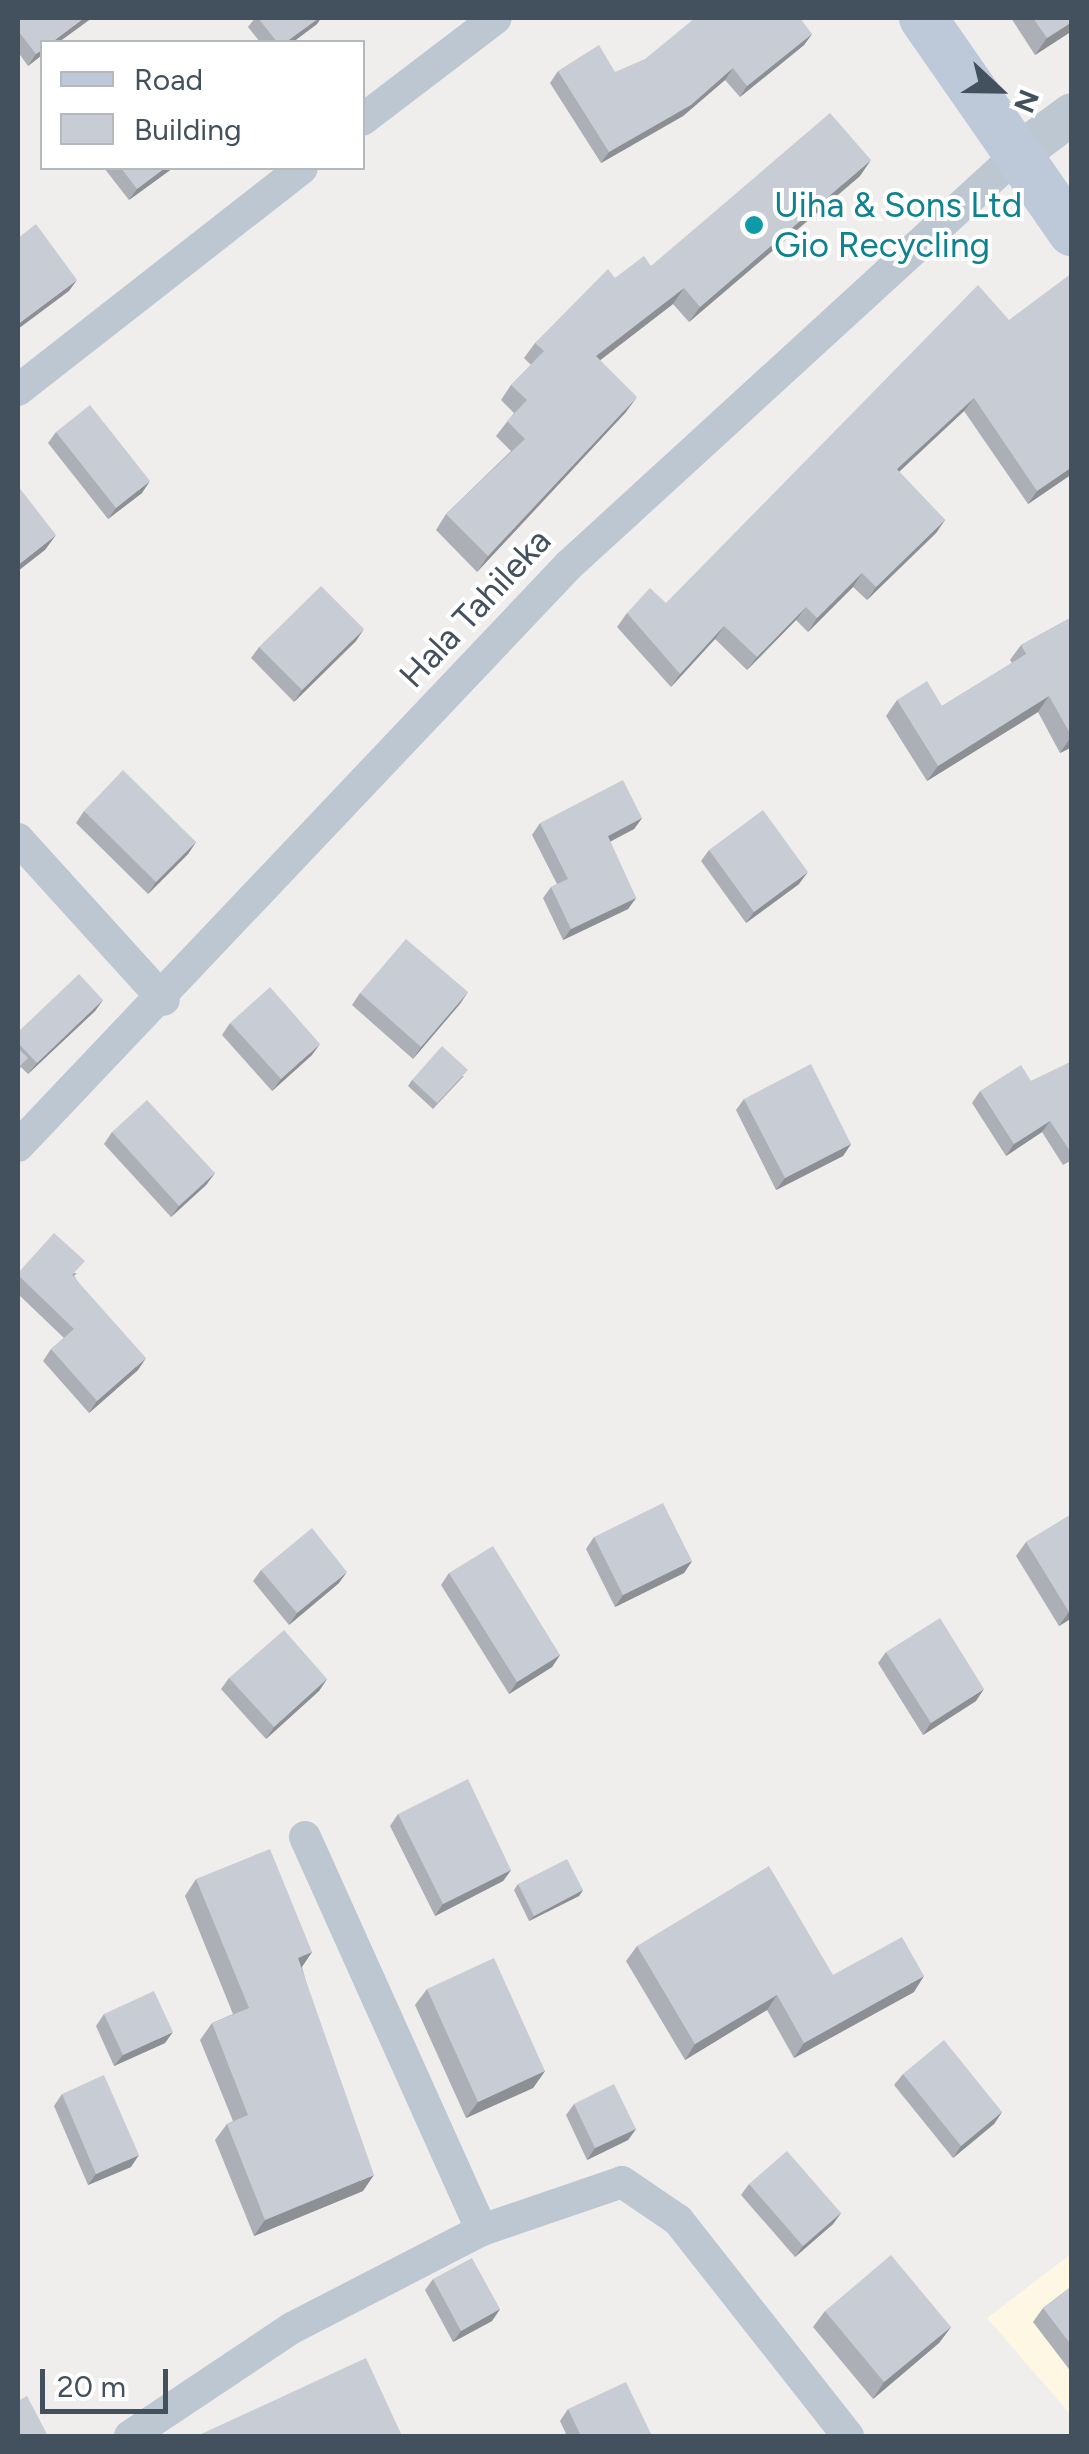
<!DOCTYPE html>
<style>
body{margin:0}
#map{position:relative;width:1089px;height:2454px;overflow:hidden;background:#f0eded;font-family:Figtree,sans-serif}
div>[style]{position:absolute}
.commercial>*{inset:0;background:#fef7e3}
.minor>*{height:32px;margin:-16px;padding:0 16px;transform-origin:16px;border-radius:16px;background:#bcc7d1}
.tertiary>*{height:42px;margin:-21px;padding:0 21px;transform-origin:21px;border-radius:21px;background:#bcc7d1}
.secondary>*{height:48px;margin:-24px;padding:0 24px;transform-origin:24px;border-radius:24px;background:#bdc9d9}
.wall>*{inset:0;background:#acafb6}
.shaded-wall>*{inset:0;background:#8c8f94}
.building>*{inset:0;background:#c8ccd4}
.dots>*{width:28px;height:28px;translate:-50% -50%;box-sizing:border-box;border:5px solid #fff;border-radius:50%}
span{translate:-50% -50%;white-space:nowrap;text-align:center;line-height:1.15;-webkit-text-stroke:8px #fff;paint-order:stroke}
.culture-label{font-size:35px;color:#0d838f}
.left{translate:0 -50%;text-align:left}
.street-label{font-size:35px;color:#43505d}
.frame{position:absolute;inset:0;border:20px solid #43505d;pointer-events:none}
.legend{position:absolute;left:40px;top:40px;width:325px;height:130px;box-sizing:border-box;background:#fff;border:2px solid #b4b9be;margin:0;padding:12px 18px;list-style:none;font-size:30px;color:#43505d}
.legend li{display:flex;align-items:center;gap:20px;height:50px}
.legend b{width:50px;border:2px solid #b4b9be}
.north{position:absolute;left:949px;top:40px;width:100px;height:100px;-webkit-text-stroke:8px #fff;paint-order:stroke;rotate:112deg;font-size:28px;font-weight:700;line-height:40px;text-align:center;color:#43505d}
.north::after{content:'';display:block;margin:auto;width:35px;height:45px;background:#43505d;clip-path:polygon(50% 0,100% 100%,50% 72%,0 100%)}
.scale{position:absolute;left:40px;top:2369px;width:128px;height:45px;box-sizing:border-box;border:5px solid #43505d;border-top:0;padding-left:12px;font-size:30px;line-height:35px;white-space:nowrap;color:#43505d;-webkit-text-stroke:8px #fff;paint-order:stroke}
</style>
<div id="map">
<div class="commercial">
<div style="clip-path:polygon(1071px 2254px,1071px 2415px,987px 2318px)"></div>
</div>
<div class="minor">
<div style="left:362px;top:120px;width:168px;rotate:-37.3deg"></div>
<div style="left:18px;top:390px;width:360px;rotate:-38deg"></div>
<div style="left:18px;top:839px;width:217px;rotate:47.8deg"></div>
<div style="left:18px;top:1146px;width:801px;rotate:-46.52deg"></div>
<div style="left:569px;top:565px;width:609px;rotate:-42.47deg"></div>
<div style="left:305px;top:1837px;width:431px;rotate:65.8deg"></div>
<div style="left:130px;top:2436px;width:195px;rotate:-33.7deg"></div>
<div style="left:292px;top:2328px;width:214px;rotate:-27.3deg"></div>
<div style="left:482px;top:2230px;width:148px;rotate:-18.9deg"></div>
<div style="left:622px;top:2182px;width:68px;rotate:34.2deg"></div>
<div style="left:678px;top:2220px;width:275px;rotate:51.8deg"></div>
</div>
<div class="tertiary">
<div style="left:1018px;top:154px;width:67px;rotate:-36.5deg"></div>
</div>
<div class="secondary">
<div style="left:923px;top:18px;width:261px;rotate:55.2deg"></div>
</div>
<div class="wall">
<div style="clip-path:polygon(18px 18px,42px 55px,28px 66px,18px 52px)"></div>
<div style="clip-path:polygon(255px 18px,321px 18px,317px 24px,293px 42px,260px 42px,248px 27px)"></div>
<div style="clip-path:polygon(1011px 18px,1072px 18px,1072px 31px,1035px 55px)"></div>
<div style="clip-path:polygon(812px 34px,804px 45px,740px 97px,725px 80px,683px 116px,601px 163px,550px 83px,558px 71px,615px 72px)"></div>
<div style="clip-path:polygon(104px 168px,173px 168px,129px 200px)"></div>
<div style="clip-path:polygon(860px 176px,689px 322px,673px 304px,600px 360px,626px 412px,477px 572px,436px 530px,446px 514px,511px 451px,496px 436px,514px 413px,501px 400px,511px 385px,531px 365px,524px 358px,535px 343px,615px 278px,651px 266px)"></div>
<div style="clip-path:polygon(1009px 320px,1072px 474px,1028px 504px,964px 411px,899px 472px,945px 520px,936px 533px,867px 600px,853px 587px,808px 632px,796px 620px,747px 670px,715px 639px,671px 687px,617px 627px,627px 613px,666px 603px)"></div>
<div style="clip-path:polygon(56px 432px,142px 493px,108px 519px,48px 443px)"></div>
<div style="clip-path:polygon(1072px 617px,1072px 747px,1060px 753px,1038px 712px,927px 781px,886px 716px,897px 700px,942px 706px,1012px 663px,1010px 660px,1021px 645px)"></div>
<div style="clip-path:polygon(356px 641px,294px 702px,251px 658px,259px 647px)"></div>
<div style="clip-path:polygon(84px 811px,196px 842px,188px 854px,148px 894px,76px 823px)"></div>
<div style="clip-path:polygon(642px 818px,634px 829px,610px 842px,636px 898px,628px 909px,563px 940px,543px 898px,551px 887px,557px 884px,532px 835px,540px 823px)"></div>
<div style="clip-path:polygon(709px 850px,799px 884px,746px 923px,701px 861px)"></div>
<div style="clip-path:polygon(468px 992px,413px 1059px,352px 1005px,360px 993px)"></div>
<div style="clip-path:polygon(103px 1000px,95px 1011px,28px 1074px,21px 1067px,18px 1072px,18px 1032px)"></div>
<div style="clip-path:polygon(230px 1023px,312px 1055px,272px 1091px,222px 1035px)"></div>
<div style="clip-path:polygon(1068px 1064px,1072px 1160px,1063px 1165px,1042px 1132px,1006px 1156px,972px 1103px,980px 1091px,1031px 1081px)"></div>
<div style="clip-path:polygon(464px 1076px,433px 1109px,408px 1086px,412px 1080px)"></div>
<div style="clip-path:polygon(744px 1099px,851px 1144px,843px 1156px,776px 1190px,736px 1110px)"></div>
<div style="clip-path:polygon(112px 1132px,215px 1173px,206px 1185px,171px 1217px,104px 1144px)"></div>
<div style="clip-path:polygon(18px 1273px,77px 1273px,74px 1276px,138px 1370px,89px 1413px,43px 1361px,51px 1349px,64px 1338px,18px 1294px)"></div>
<div style="clip-path:polygon(1072px 1514px,1072px 1618px,1059px 1626px,1016px 1556px,1026px 1542px)"></div>
<div style="clip-path:polygon(594px 1537px,692px 1561px,684px 1573px,615px 1607px,586px 1549px)"></div>
<div style="clip-path:polygon(261px 1570px,339px 1583px,289px 1625px,253px 1581px)"></div>
<div style="clip-path:polygon(449px 1573px,560px 1655px,552px 1667px,509px 1694px,441px 1585px)"></div>
<div style="clip-path:polygon(886px 1652px,976px 1701px,923px 1735px,878px 1663px)"></div>
<div style="clip-path:polygon(229px 1678px,327px 1679px,319px 1691px,266px 1739px,221px 1689px)"></div>
<div style="clip-path:polygon(398px 1814px,511px 1870px,503px 1881px,435px 1916px,390px 1826px)"></div>
<div style="clip-path:polygon(196px 1879px,312px 1952px,302px 1967px,363px 2191px,254px 2236px,215px 2140px,227px 2124px,233px 2121px,200px 2040px,212px 2023px,233px 2014px,185px 1896px)"></div>
<div style="clip-path:polygon(518px 1884px,583px 1890px,579px 1896px,529px 1921px,514px 1890px)"></div>
<div style="clip-path:polygon(637px 1946px,833px 1975px,914px 1992px,794px 2058px,767px 2010px,685px 2060px,626px 1961px)"></div>
<div style="clip-path:polygon(427px 1989px,545px 2071px,533px 2088px,466px 2118px,415px 2005px)"></div>
<div style="clip-path:polygon(104px 2014px,165px 2043px,114px 2066px,96px 2026px)"></div>
<div style="clip-path:polygon(903px 2074px,1002px 2112px,994px 2124px,953px 2158px,894px 2085px)"></div>
<div style="clip-path:polygon(62px 2094px,131px 2167px,88px 2185px,54px 2106px)"></div>
<div style="clip-path:polygon(574px 2104px,636px 2129px,628px 2140px,587px 2160px,566px 2115px)"></div>
<div style="clip-path:polygon(749px 2184px,841px 2213px,833px 2224px,795px 2257px,741px 2195px)"></div>
<div style="clip-path:polygon(433px 2279px,500px 2309px,492px 2321px,453px 2342px,425px 2290px)"></div>
<div style="clip-path:polygon(1072px 2286px,1072px 2373px,1033px 2322px,1043px 2308px)"></div>
<div style="clip-path:polygon(825px 2311px,951px 2327px,939px 2343px,873px 2399px,813px 2327px)"></div>
<div style="clip-path:polygon(568px 2409px,652px 2436px,567px 2436px,560px 2421px)"></div>
</div>
<div class="shaded-wall">
<div style="clip-path:polygon(84px 18px,92px 18px,59px 42px,52px 42px)"></div>
<div style="clip-path:polygon(319px 18px,321px 18px,317px 24px,293px 42px,286px 42px)"></div>
<div style="clip-path:polygon(1072px 22px,1072px 31px,1035px 55px,1047px 38px)"></div>
<div style="clip-path:polygon(812px 34px,804px 45px,740px 97px,747px 86px)"></div>
<div style="clip-path:polygon(42px 50px,42px 55px,28px 66px,36px 54px)"></div>
<div style="clip-path:polygon(733px 68px,725px 80px,683px 116px,601px 163px,609px 152px)"></div>
<div style="clip-path:polygon(871px 160px,860px 176px,689px 322px,700px 307px)"></div>
<div style="clip-path:polygon(165px 168px,173px 168px,129px 200px,137px 189px)"></div>
<div style="clip-path:polygon(77px 280px,69px 291px,18px 329px,18px 324px)"></div>
<div style="clip-path:polygon(684px 288px,673px 304px,585px 372px,596px 356px)"></div>
<div style="clip-path:polygon(637px 397px,626px 412px,477px 572px,488px 556px)"></div>
<div style="clip-path:polygon(974px 398px,964px 411px,888px 482px,897px 469px)"></div>
<div style="clip-path:polygon(1072px 467px,1072px 474px,1028px 504px,1037px 491px)"></div>
<div style="clip-path:polygon(150px 481px,142px 493px,108px 519px,116px 508px)"></div>
<div style="clip-path:polygon(945px 520px,936px 533px,867px 600px,876px 587px)"></div>
<div style="clip-path:polygon(56px 535px,45px 550px,18px 571px,18px 565px)"></div>
<div style="clip-path:polygon(862px 573px,853px 587px,808px 632px,817px 618px)"></div>
<div style="clip-path:polygon(806px 607px,796px 620px,747px 670px,757px 657px)"></div>
<div style="clip-path:polygon(724px 626px,715px 639px,671px 687px,680px 674px)"></div>
<div style="clip-path:polygon(364px 629px,356px 641px,294px 702px,302px 690px)"></div>
<div style="clip-path:polygon(1049px 696px,1038px 712px,927px 781px,938px 766px)"></div>
<div style="clip-path:polygon(1071px 737px,1072px 747px,1060px 753px)"></div>
<div style="clip-path:polygon(642px 818px,634px 829px,599px 847px,608px 836px)"></div>
<div style="clip-path:polygon(196px 842px,188px 854px,148px 894px,156px 882px)"></div>
<div style="clip-path:polygon(808px 872px,799px 884px,746px 923px,754px 912px)"></div>
<div style="clip-path:polygon(636px 898px,628px 909px,563px 940px,571px 929px)"></div>
<div style="clip-path:polygon(468px 992px,460px 1004px,413px 1059px,421px 1047px)"></div>
<div style="clip-path:polygon(103px 1000px,95px 1011px,28px 1074px,37px 1063px)"></div>
<div style="clip-path:polygon(320px 1044px,312px 1055px,272px 1091px,281px 1079px)"></div>
<div style="clip-path:polygon(1050px 1121px,1042px 1132px,1006px 1156px,1014px 1144px)"></div>
<div style="clip-path:polygon(851px 1144px,843px 1156px,776px 1190px,785px 1178px)"></div>
<div style="clip-path:polygon(215px 1173px,206px 1185px,171px 1217px,179px 1206px)"></div>
<div style="clip-path:polygon(146px 1358px,138px 1370px,89px 1413px,97px 1401px)"></div>
<div style="clip-path:polygon(692px 1561px,684px 1573px,615px 1607px,623px 1595px)"></div>
<div style="clip-path:polygon(347px 1572px,339px 1583px,289px 1625px,297px 1613px)"></div>
<div style="clip-path:polygon(1072px 1610px,1072px 1618px,1059px 1626px,1069px 1612px)"></div>
<div style="clip-path:polygon(560px 1655px,552px 1667px,509px 1694px,517px 1682px)"></div>
<div style="clip-path:polygon(327px 1679px,319px 1691px,266px 1739px,274px 1727px)"></div>
<div style="clip-path:polygon(984px 1689px,976px 1701px,923px 1735px,931px 1723px)"></div>
<div style="clip-path:polygon(511px 1870px,503px 1881px,435px 1916px,443px 1904px)"></div>
<div style="clip-path:polygon(583px 1890px,579px 1896px,529px 1921px,534px 1916px)"></div>
<div style="clip-path:polygon(312px 1952px,301px 1968px,298px 1958px)"></div>
<div style="clip-path:polygon(924px 1976px,914px 1992px,794px 2058px,804px 2043px)"></div>
<div style="clip-path:polygon(777px 1995px,767px 2010px,685px 2060px,695px 2044px)"></div>
<div style="clip-path:polygon(173px 2032px,165px 2043px,114px 2066px,123px 2055px)"></div>
<div style="clip-path:polygon(545px 2071px,533px 2088px,466px 2118px,478px 2102px)"></div>
<div style="clip-path:polygon(1002px 2112px,994px 2124px,953px 2158px,961px 2146px)"></div>
<div style="clip-path:polygon(636px 2129px,628px 2140px,587px 2160px,595px 2148px)"></div>
<div style="clip-path:polygon(139px 2155px,131px 2167px,88px 2185px,96px 2174px)"></div>
<div style="clip-path:polygon(374px 2175px,363px 2191px,254px 2236px,265px 2220px)"></div>
<div style="clip-path:polygon(841px 2213px,833px 2224px,795px 2257px,803px 2246px)"></div>
<div style="clip-path:polygon(500px 2309px,492px 2321px,453px 2342px,461px 2331px)"></div>
<div style="clip-path:polygon(951px 2327px,939px 2343px,873px 2399px,884px 2382px)"></div>
</div>
<div class="building">
<div style="clip-path:polygon(18px 18px,84px 18px,52px 42px,42px 42px,42px 50px,36px 54px,19px 32px,18px 34px)"></div>
<div style="clip-path:polygon(258px 18px,319px 18px,286px 42px,277px 42px)"></div>
<div style="clip-path:polygon(695px 18px,800px 18px,812px 34px,747px 86px,733px 68px,691px 105px,609px 152px,558px 71px,599px 45px,615px 72px,645px 59px)"></div>
<div style="clip-path:polygon(1033px 18px,1072px 18px,1072px 22px,1047px 38px)"></div>
<div style="clip-path:polygon(830px 113px,871px 160px,700px 307px,684px 288px,596px 356px,637px 397px,488px 556px,446px 514px,525px 439px,507px 421px,527px 400px,511px 385px,544px 351px,535px 343px,608px 269px,615px 278px,644px 256px,651px 266px)"></div>
<div style="clip-path:polygon(121px 168px,165px 168px,137px 189px)"></div>
<div style="clip-path:polygon(36px 224px,77px 280px,18px 324px,18px 238px)"></div>
<div style="clip-path:polygon(1072px 273px,1072px 467px,1037px 491px,974px 398px,897px 469px,945px 520px,876px 587px,862px 573px,817px 618px,806px 607px,757px 657px,724px 626px,680px 674px,627px 613px,650px 588px,666px 603px,978px 285px,1009px 320px)"></div>
<div style="clip-path:polygon(90px 405px,150px 481px,116px 508px,56px 432px)"></div>
<div style="clip-path:polygon(18px 486px,56px 535px,18px 565px)"></div>
<div style="clip-path:polygon(321px 586px,364px 629px,302px 690px,259px 647px)"></div>
<div style="clip-path:polygon(1072px 617px,1072px 737px,1049px 696px,938px 766px,897px 700px,927px 681px,942px 706px,1026px 654px,1021px 645px)"></div>
<div style="clip-path:polygon(123px 770px,196px 842px,156px 882px,84px 811px)"></div>
<div style="clip-path:polygon(623px 780px,642px 818px,608px 836px,636px 898px,571px 929px,551px 887px,568px 879px,540px 823px)"></div>
<div style="clip-path:polygon(763px 810px,808px 872px,754px 912px,709px 850px)"></div>
<div style="clip-path:polygon(406px 939px,468px 992px,421px 1047px,360px 993px)"></div>
<div style="clip-path:polygon(79px 974px,103px 1000px,37px 1063px,18px 1043px,18px 1032px)"></div>
<div style="clip-path:polygon(270px 987px,320px 1044px,281px 1079px,230px 1023px)"></div>
<div style="clip-path:polygon(442px 1046px,468px 1070px,437px 1103px,412px 1080px)"></div>
<div style="clip-path:polygon(18px 1048px,28px 1058px,18px 1068px)"></div>
<div style="clip-path:polygon(1072px 1061px,1072px 1154px,1050px 1121px,1014px 1144px,980px 1091px,1021px 1065px,1031px 1081px)"></div>
<div style="clip-path:polygon(811px 1064px,851px 1144px,785px 1178px,744px 1099px)"></div>
<div style="clip-path:polygon(147px 1100px,215px 1173px,179px 1206px,112px 1132px)"></div>
<div style="clip-path:polygon(54px 1233px,85px 1261px,72px 1275px,146px 1358px,97px 1401px,51px 1349px,74px 1329px,18px 1275px,18px 1273px)"></div>
<div style="clip-path:polygon(663px 1503px,692px 1561px,623px 1595px,594px 1537px)"></div>
<div style="clip-path:polygon(1072px 1514px,1072px 1610px,1069px 1612px,1026px 1542px)"></div>
<div style="clip-path:polygon(312px 1528px,347px 1572px,297px 1613px,261px 1570px)"></div>
<div style="clip-path:polygon(493px 1546px,560px 1655px,517px 1682px,449px 1573px)"></div>
<div style="clip-path:polygon(940px 1618px,984px 1689px,931px 1723px,886px 1652px)"></div>
<div style="clip-path:polygon(284px 1630px,327px 1679px,274px 1727px,229px 1678px)"></div>
<div style="clip-path:polygon(468px 1779px,511px 1870px,443px 1904px,398px 1814px)"></div>
<div style="clip-path:polygon(270px 1849px,312px 1952px,298px 1958px,374px 2175px,265px 2220px,227px 2124px,248px 2115px,212px 2023px,249px 2008px,196px 1879px)"></div>
<div style="clip-path:polygon(567px 1859px,583px 1890px,534px 1916px,518px 1884px)"></div>
<div style="clip-path:polygon(769px 1866px,833px 1975px,902px 1937px,924px 1976px,804px 2043px,777px 1995px,695px 2044px,637px 1946px)"></div>
<div style="clip-path:polygon(494px 1958px,545px 2071px,478px 2102px,427px 1989px)"></div>
<div style="clip-path:polygon(154px 1991px,173px 2032px,123px 2055px,104px 2014px)"></div>
<div style="clip-path:polygon(944px 2040px,1002px 2112px,961px 2146px,903px 2074px)"></div>
<div style="clip-path:polygon(104px 2075px,139px 2155px,96px 2174px,62px 2094px)"></div>
<div style="clip-path:polygon(614px 2084px,636px 2129px,595px 2148px,574px 2104px)"></div>
<div style="clip-path:polygon(787px 2151px,841px 2213px,803px 2246px,749px 2184px)"></div>
<div style="clip-path:polygon(891px 2255px,951px 2327px,884px 2382px,825px 2311px)"></div>
<div style="clip-path:polygon(472px 2258px,500px 2309px,461px 2331px,433px 2279px)"></div>
<div style="clip-path:polygon(1072px 2286px,1072px 2346px,1043px 2308px)"></div>
<div style="clip-path:polygon(366px 2358px,402px 2436px,197px 2436px)"></div>
<div style="clip-path:polygon(626px 2382px,652px 2436px,581px 2436px,568px 2409px)"></div>
<div style="clip-path:polygon(27px 2396px,48px 2436px,18px 2436px,18px 2401px)"></div>
</div>
<div class="dots">
<div style="left:754px;top:225px;background:#0f9aa8"></div>
</div>
<div class="culture-label">
<span class="left" style="left:774px;top:225px">Uiha &amp; Sons Ltd<br>Gio Recycling</span>
</div>
<div class="street-label">
<span style="left:475px;top:608px;rotate:-47deg">Hala Tahileka</span>
</div>
<div class="frame"></div>
<ul class="legend">
<li><b style="height:12px;background:#bdc9d9"></b>Road</li>
<li><b style="height:28px;background:#c8ccd4"></b>Building</li>
</ul>
<div class="north">N</div>
<div class="scale">20 m</div>
</div>
